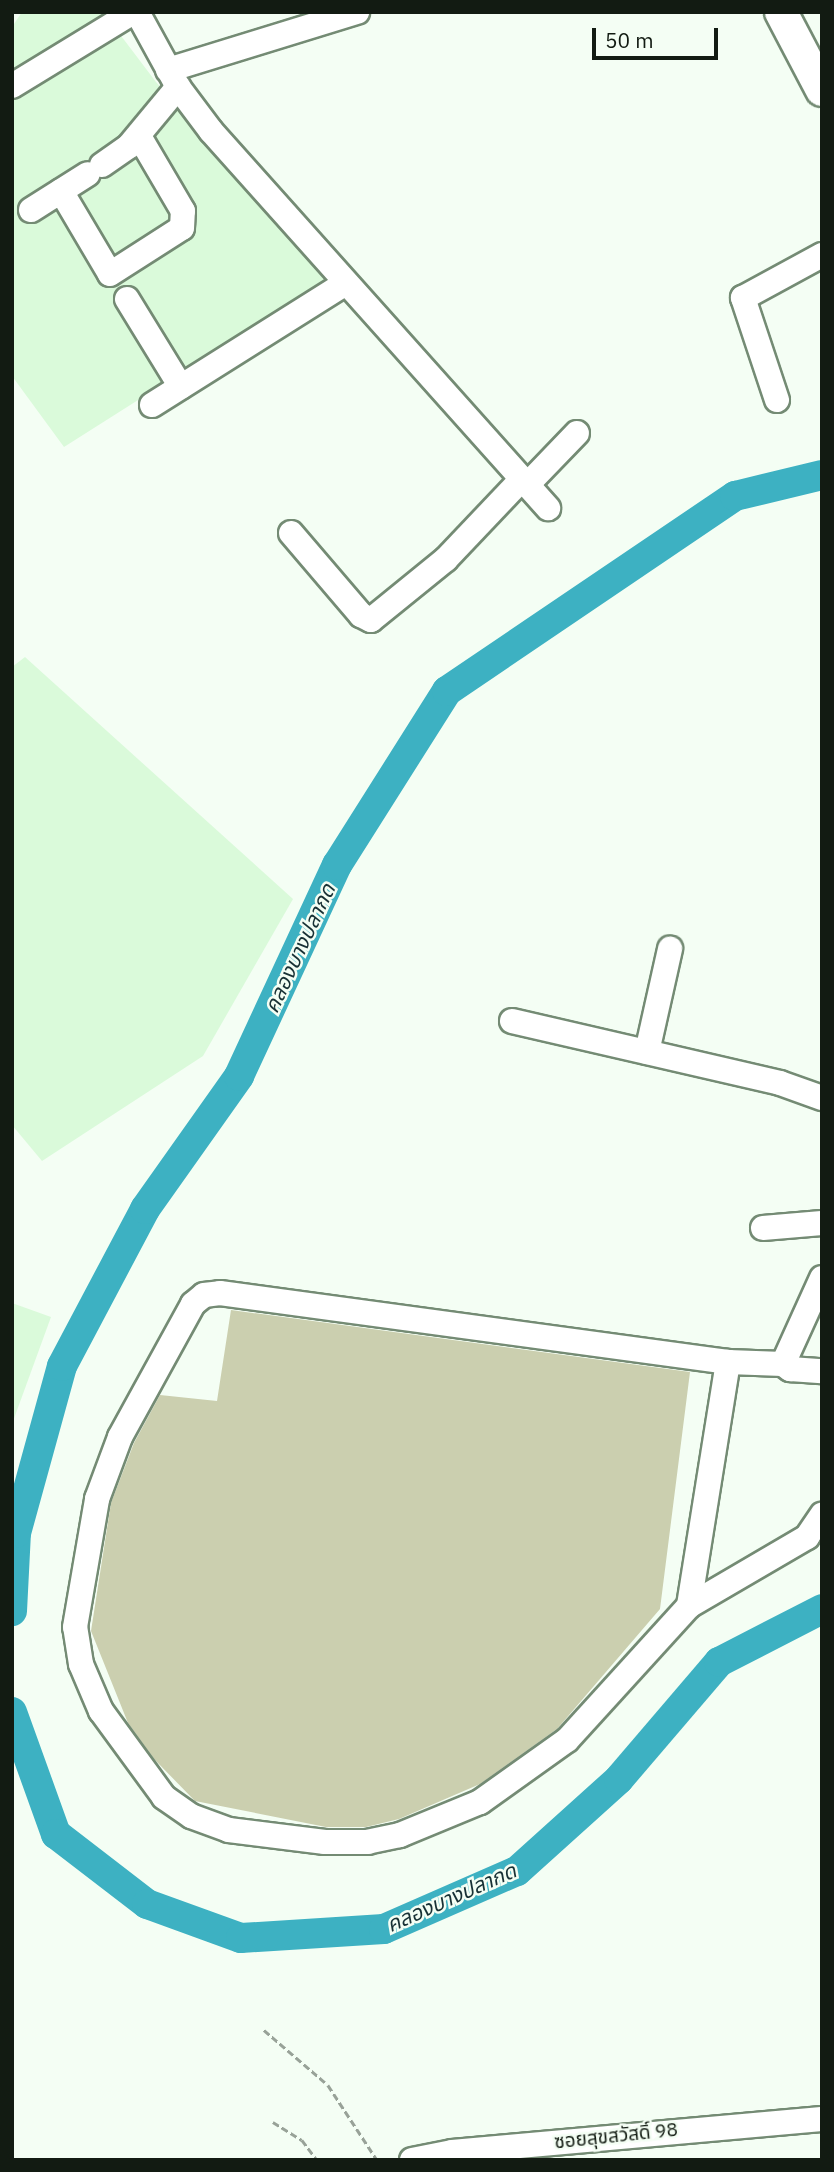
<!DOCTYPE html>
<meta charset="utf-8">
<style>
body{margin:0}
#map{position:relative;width:834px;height:2172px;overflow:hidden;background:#f4fef4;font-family:"IBM Plex Sans","Noto Sans Thai",sans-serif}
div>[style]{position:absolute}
.built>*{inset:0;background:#dafada}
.river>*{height:30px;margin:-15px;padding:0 15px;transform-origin:15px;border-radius:15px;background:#3db1c2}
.building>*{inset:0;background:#cbcfaf}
.path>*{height:2.5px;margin-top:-1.25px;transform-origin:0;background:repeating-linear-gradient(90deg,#98a298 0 7px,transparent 0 10.5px)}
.roads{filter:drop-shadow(2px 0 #748b74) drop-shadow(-2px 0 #748b74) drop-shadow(0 2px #748b74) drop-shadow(0 -2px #748b74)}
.minor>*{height:24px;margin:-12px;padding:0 12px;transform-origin:12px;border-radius:12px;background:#fff}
.major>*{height:32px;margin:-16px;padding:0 16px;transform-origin:16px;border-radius:16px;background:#fff}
span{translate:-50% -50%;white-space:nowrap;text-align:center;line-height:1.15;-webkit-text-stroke:5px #f4fef4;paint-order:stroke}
.street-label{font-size:19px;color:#121b12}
.water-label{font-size:21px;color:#183135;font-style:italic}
.frame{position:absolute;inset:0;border:14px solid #121b12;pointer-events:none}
.scale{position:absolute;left:592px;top:28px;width:126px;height:32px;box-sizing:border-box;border:4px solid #121b12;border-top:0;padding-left:9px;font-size:21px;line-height:24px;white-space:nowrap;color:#121b12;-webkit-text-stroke:5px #f4fef4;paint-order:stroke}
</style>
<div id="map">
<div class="built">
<div style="clip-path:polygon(22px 12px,103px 12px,156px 82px,332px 277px,64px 447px,12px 376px,12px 27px)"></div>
<div style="clip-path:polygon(25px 657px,293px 899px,203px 1056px,42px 1161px,12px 1125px,12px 667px)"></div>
<div style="clip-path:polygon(12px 1303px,51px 1317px,12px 1424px)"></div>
</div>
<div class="river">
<div style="left:12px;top:1611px;width:78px;rotate:-87.1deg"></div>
<div style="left:16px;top:1533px;width:173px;rotate:-74.6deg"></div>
<div style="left:62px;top:1366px;width:178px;rotate:-62.1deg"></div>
<div style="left:145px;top:1209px;width:163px;rotate:-54.7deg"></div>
<div style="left:239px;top:1076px;width:233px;rotate:-65.1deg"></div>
<div style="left:337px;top:865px;width:206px;rotate:-57.7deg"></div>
<div style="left:447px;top:691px;width:348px;rotate:-34.1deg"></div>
<div style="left:735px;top:496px;width:89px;rotate:-13.6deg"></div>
<div style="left:12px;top:1712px;width:130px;rotate:70.2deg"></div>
<div style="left:56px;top:1834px;width:115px;rotate:37.6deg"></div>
<div style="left:147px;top:1904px;width:100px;rotate:19.9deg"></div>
<div style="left:241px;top:1938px;width:143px;rotate:-3.6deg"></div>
<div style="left:384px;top:1929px;width:145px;rotate:-23.6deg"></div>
<div style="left:517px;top:1871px;width:137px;rotate:-42deg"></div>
<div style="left:619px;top:1779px;width:154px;rotate:-49.5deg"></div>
<div style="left:719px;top:1662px;width:116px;rotate:-27.2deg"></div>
</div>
<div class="building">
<div style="clip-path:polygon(231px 1310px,690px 1372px,660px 1609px,557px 1729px,480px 1784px,399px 1819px,366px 1827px,326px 1827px,195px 1801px,155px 1760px,128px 1723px,91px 1631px,111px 1503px,134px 1443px,160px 1395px,217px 1401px)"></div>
</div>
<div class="path">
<div style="left:264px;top:2030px;width:84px;rotate:40.7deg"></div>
<div style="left:328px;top:2085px;width:90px;rotate:56.8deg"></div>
<div style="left:273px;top:2122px;width:34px;rotate:32deg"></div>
<div style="left:302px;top:2140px;width:25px;rotate:53deg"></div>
</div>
<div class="roads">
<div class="minor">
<div style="left:137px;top:12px;width:85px;rotate:61.3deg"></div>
<div style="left:178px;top:87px;width:55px;rotate:53.1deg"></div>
<div style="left:211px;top:131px;width:506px;rotate:48.21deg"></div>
<div style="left:168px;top:70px;width:198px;rotate:-17.1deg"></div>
<div style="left:12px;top:86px;width:142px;rotate:-31.4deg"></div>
<div style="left:102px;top:165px;width:33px;rotate:-35deg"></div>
<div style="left:129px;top:146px;width:77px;rotate:-50.3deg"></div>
<div style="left:61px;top:191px;width:96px;rotate:59.4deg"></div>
<div style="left:110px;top:274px;width:85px;rotate:-32.6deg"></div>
<div style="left:182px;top:228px;width:17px;rotate:-87deg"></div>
<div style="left:183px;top:211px;width:87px;rotate:-120.4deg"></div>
<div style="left:31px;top:210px;width:67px;rotate:-32.3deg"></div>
<div style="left:127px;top:299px;width:103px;rotate:58.5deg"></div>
<div style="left:777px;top:400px;width:108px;rotate:-108.4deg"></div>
<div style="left:743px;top:298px;width:90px;rotate:-28.6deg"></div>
<div style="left:152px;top:405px;width:229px;rotate:-32.2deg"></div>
<div style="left:527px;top:485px;width:72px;rotate:-46.1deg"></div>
<div style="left:291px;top:533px;width:108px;rotate:49.5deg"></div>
<div style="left:361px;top:615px;width:11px;rotate:27deg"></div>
<div style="left:371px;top:620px;width:97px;rotate:-39.1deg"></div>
<div style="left:446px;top:559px;width:110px;rotate:-46.5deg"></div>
<div style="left:512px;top:1021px;width:275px;rotate:13deg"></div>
<div style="left:780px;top:1083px;width:45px;rotate:19.7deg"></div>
<div style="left:647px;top:1052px;width:106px;rotate:-77.4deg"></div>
<div style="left:763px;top:1228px;width:59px;rotate:-4.8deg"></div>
<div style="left:822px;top:1278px;width:94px;rotate:114.4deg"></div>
<div style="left:783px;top:1364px;width:9px;rotate:36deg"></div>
<div style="left:790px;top:1369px;width:32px;rotate:4deg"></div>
<div style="left:728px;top:1362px;width:247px;rotate:99.1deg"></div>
<div style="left:689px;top:1606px;width:181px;rotate:132.3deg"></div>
<div style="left:567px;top:1740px;width:107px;rotate:144.5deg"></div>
<div style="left:480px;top:1802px;width:87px;rotate:157.6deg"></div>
<div style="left:400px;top:1835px;width:33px;rotate:168deg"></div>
<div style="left:368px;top:1842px;width:43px;rotate:180deg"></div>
<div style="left:325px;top:1842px;width:97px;rotate:-172.9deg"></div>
<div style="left:229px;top:1830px;width:40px;rotate:-159.8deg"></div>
<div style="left:191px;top:1816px;width:33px;rotate:-145deg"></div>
<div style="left:164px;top:1797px;width:107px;rotate:-126.2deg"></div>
<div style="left:101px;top:1711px;width:51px;rotate:-113.1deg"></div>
<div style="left:81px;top:1664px;width:37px;rotate:-99deg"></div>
<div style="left:75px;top:1627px;width:130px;rotate:-80.2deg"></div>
<div style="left:97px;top:1499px;width:66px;rotate:-69.6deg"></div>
<div style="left:120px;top:1437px;width:152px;rotate:-61.2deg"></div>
<div style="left:193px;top:1304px;width:14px;rotate:-39deg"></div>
<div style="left:204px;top:1295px;width:16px;rotate:-7deg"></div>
<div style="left:220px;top:1293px;width:513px;rotate:7.73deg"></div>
<div style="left:728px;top:1362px;width:55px;rotate:2.1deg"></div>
<div style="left:689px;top:1606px;width:137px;rotate:-30.3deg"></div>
<div style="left:807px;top:1537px;width:27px;rotate:-56deg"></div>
<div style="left:412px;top:2160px;width:41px;rotate:-11.3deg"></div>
<div style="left:452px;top:2152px;width:371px;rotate:-5.1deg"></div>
</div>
<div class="major">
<div style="left:781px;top:12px;width:88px;rotate:62.3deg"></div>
</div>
</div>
<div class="street-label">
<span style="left:616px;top:2136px;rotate:-6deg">ซอยสุขสวัสดิ์ 98</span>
</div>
<div class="water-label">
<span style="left:299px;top:948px;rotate:-65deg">คลองบางปลากด</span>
<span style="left:451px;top:1897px;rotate:-24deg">คลองบางปลากด</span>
</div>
<div class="frame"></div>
<div class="scale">50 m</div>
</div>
